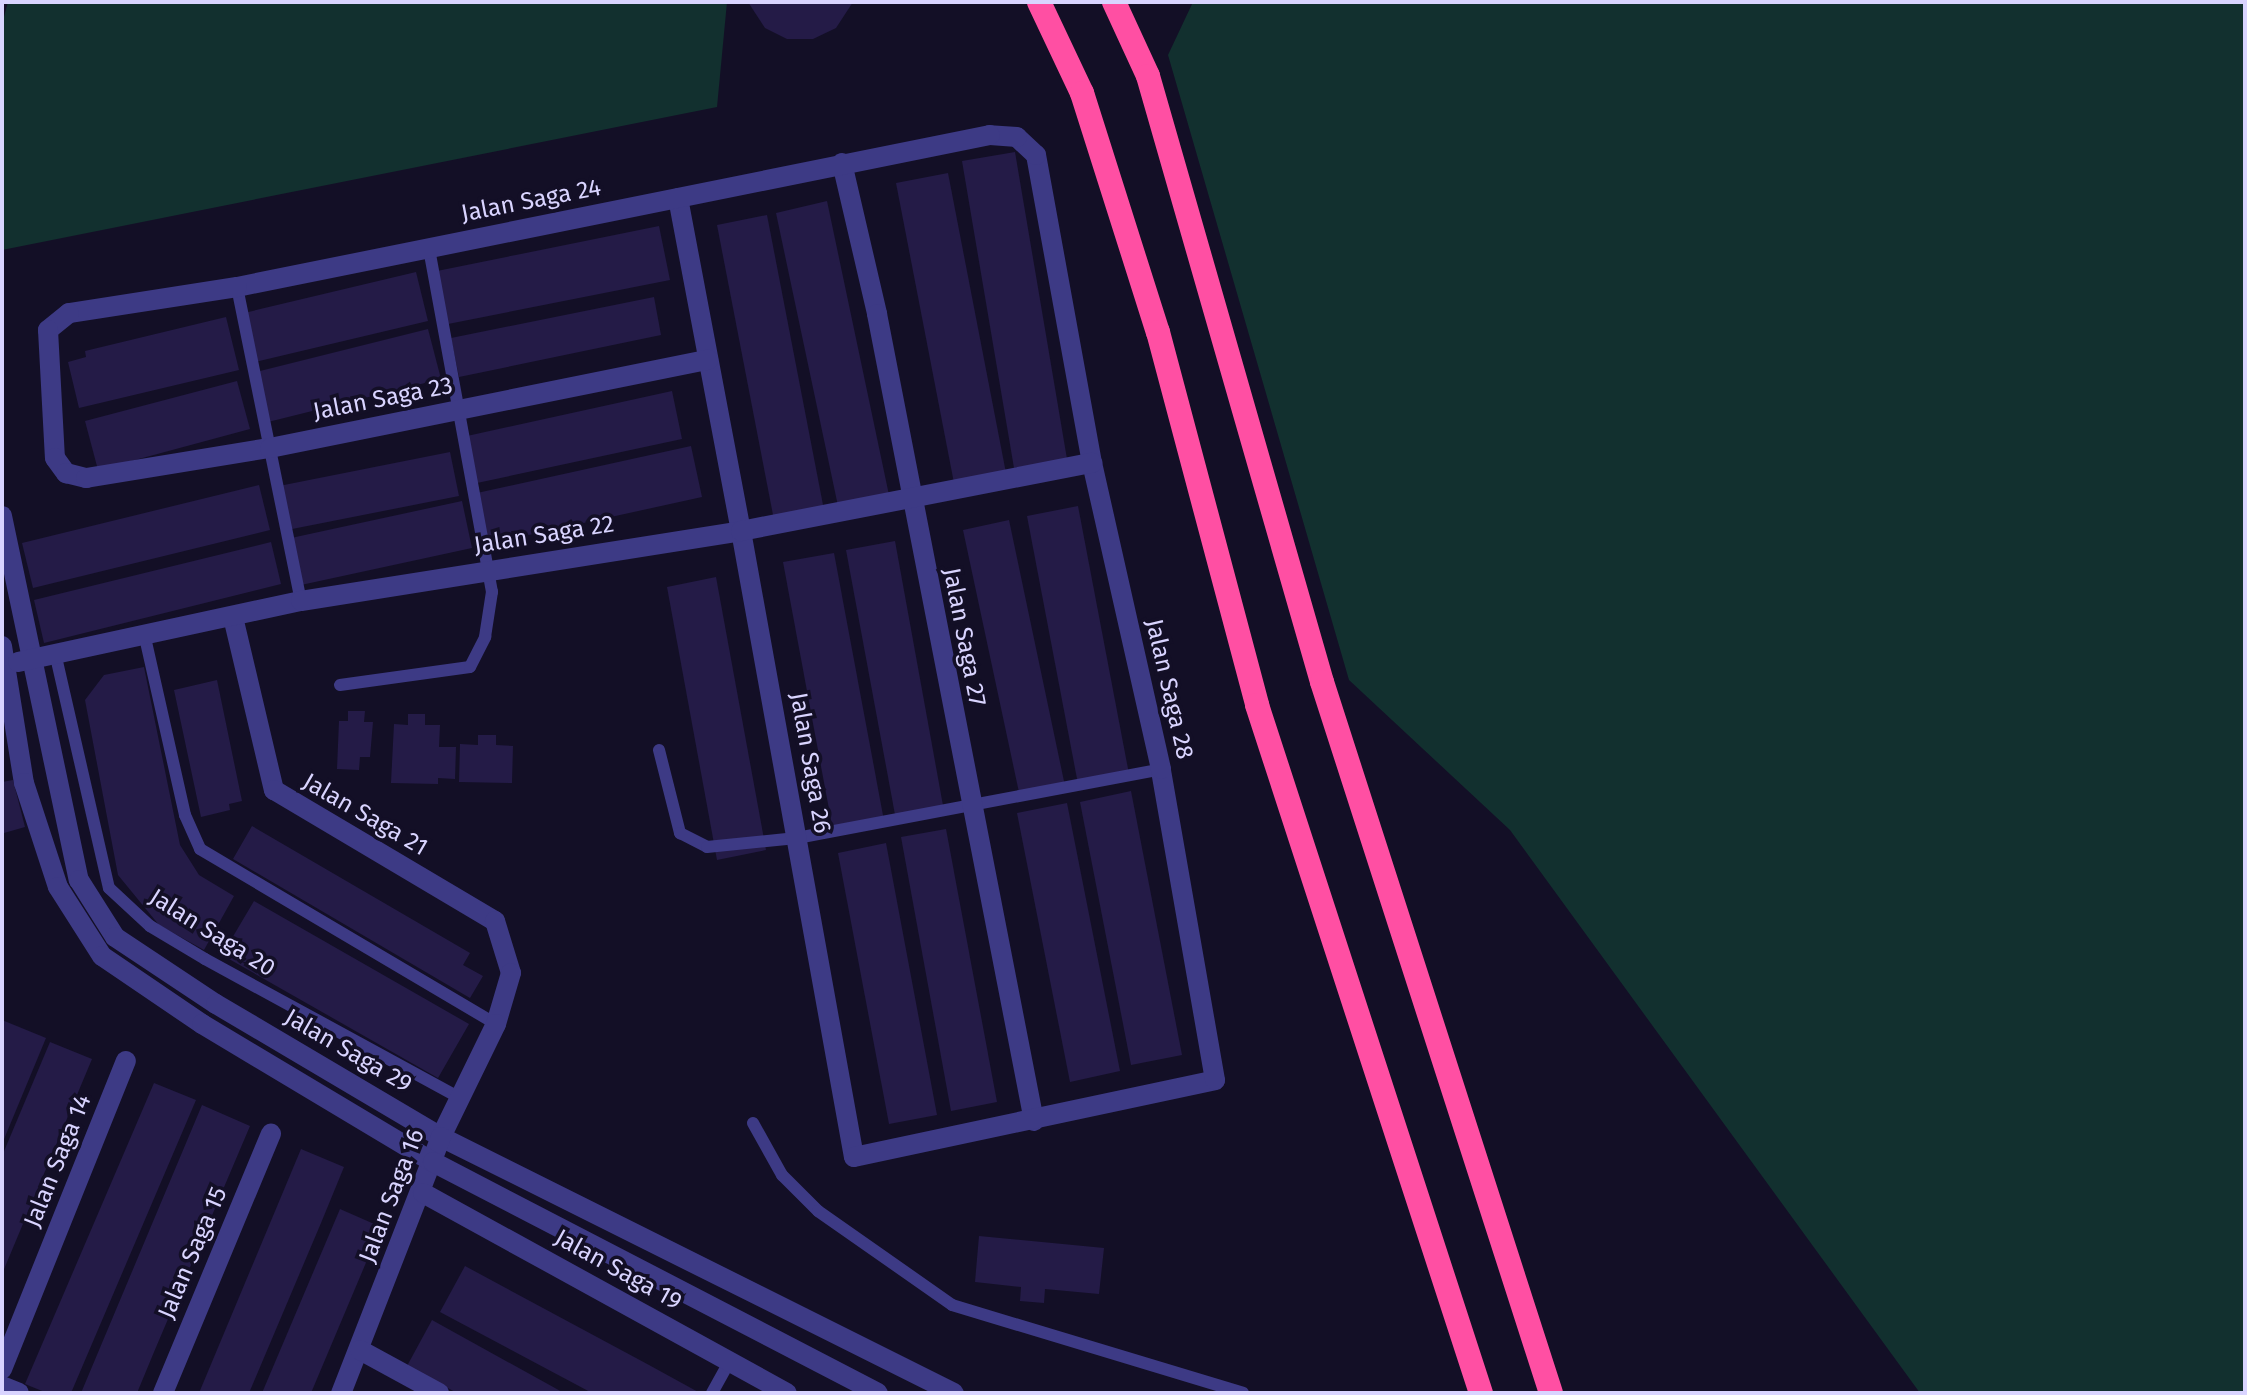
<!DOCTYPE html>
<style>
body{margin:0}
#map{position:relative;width:2247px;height:1395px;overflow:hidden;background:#130f26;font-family:"Fira Sans",sans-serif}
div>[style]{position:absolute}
.green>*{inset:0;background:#12302f}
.building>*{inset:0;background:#241b47}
.lane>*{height:12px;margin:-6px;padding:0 6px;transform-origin:6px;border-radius:6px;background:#3d3a85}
.street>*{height:20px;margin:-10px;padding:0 10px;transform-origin:10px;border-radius:10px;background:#3d3a85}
.highway>*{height:24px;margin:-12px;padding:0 12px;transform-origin:12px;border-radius:12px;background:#ff4fa3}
span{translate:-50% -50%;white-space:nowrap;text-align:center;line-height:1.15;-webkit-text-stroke:7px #130f26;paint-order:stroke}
.street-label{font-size:24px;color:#d9d4ff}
.frame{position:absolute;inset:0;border:4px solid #d9d4ff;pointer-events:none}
</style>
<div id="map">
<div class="green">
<div style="clip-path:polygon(8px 2px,727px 2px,717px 107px,2px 250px,2px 24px)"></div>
<div style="clip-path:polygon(1193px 2px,2245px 2px,2245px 1393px,1920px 1393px,1510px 830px,1349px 680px,1168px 55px)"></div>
</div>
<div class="building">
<div style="clip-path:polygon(748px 2px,853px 2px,836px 28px,813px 39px,787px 39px,765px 28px)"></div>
<div style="clip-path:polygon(1015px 152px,1067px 459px,1014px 468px,962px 161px)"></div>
<div style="clip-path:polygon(948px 173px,1006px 473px,954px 483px,896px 183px)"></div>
<div style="clip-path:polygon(827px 201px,889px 495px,838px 506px,776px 213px)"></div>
<div style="clip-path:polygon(767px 215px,824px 510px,774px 520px,717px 225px)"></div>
<div style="clip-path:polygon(659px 226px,670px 280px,448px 324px,437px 271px)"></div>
<div style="clip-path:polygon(416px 272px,428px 321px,255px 362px,244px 313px)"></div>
<div style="clip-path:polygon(654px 297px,661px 335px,459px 377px,451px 338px)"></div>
<div style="clip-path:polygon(226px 317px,239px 370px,79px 408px,68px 362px,86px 357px,85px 351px)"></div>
<div style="clip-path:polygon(428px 329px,441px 379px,268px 422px,256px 372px)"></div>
<div style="clip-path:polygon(237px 381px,250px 429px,98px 470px,85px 421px)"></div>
<div style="clip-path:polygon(672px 391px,682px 439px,477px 483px,467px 436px)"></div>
<div style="clip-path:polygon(691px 446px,702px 497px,488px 544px,477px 493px)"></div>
<div style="clip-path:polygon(450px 452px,459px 496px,287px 530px,279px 486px)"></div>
<div style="clip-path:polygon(259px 485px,270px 530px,33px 588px,22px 543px)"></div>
<div style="clip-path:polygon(462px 501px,472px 548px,301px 585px,291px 538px)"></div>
<div style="clip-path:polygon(1078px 506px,1129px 774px,1078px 784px,1027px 516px)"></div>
<div style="clip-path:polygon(1009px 520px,1065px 786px,1020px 797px,963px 530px)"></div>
<div style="clip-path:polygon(895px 541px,944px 811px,896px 820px,846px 550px)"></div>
<div style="clip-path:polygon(271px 542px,281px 584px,44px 643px,34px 600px)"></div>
<div style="clip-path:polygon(834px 553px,885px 826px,834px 836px,783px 562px)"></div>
<div style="clip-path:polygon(716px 577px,766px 850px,717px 860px,667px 587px)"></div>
<div style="clip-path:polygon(144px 667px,180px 845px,199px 875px,234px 896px,204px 950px,159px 925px,118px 875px,85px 700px,104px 675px)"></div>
<div style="clip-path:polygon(217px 680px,242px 801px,229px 804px,230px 810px,201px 817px,174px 690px)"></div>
<div style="clip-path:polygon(348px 711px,365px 711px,364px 722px,373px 722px,370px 757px,360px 757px,359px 770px,337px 769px,339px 721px,348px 721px)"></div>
<div style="clip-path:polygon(408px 714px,425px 714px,425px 725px,440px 725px,439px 747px,456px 747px,455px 779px,438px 778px,438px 784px,391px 783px,394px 724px,408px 725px)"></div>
<div style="clip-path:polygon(478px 735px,496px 735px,496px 745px,513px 746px,512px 783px,459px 782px,460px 744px,478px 745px)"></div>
<div style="clip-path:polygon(13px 780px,25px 827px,4px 833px,2px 782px)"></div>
<div style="clip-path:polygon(1131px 791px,1182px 1055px,1131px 1065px,1080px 802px)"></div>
<div style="clip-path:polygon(1067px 803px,1120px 1071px,1070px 1082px,1017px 813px)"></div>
<div style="clip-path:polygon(252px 826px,470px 953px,463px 965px,483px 976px,470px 998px,233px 859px)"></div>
<div style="clip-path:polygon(946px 829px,997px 1102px,951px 1111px,901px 837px)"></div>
<div style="clip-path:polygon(886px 843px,937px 1115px,889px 1124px,838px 853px)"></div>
<div style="clip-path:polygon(254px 901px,469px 1024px,438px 1078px,222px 955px)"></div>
<div style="clip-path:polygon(2px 1020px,46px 1038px,2px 1144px)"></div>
<div style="clip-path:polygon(50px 1042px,92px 1059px,2px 1274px,2px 1156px)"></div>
<div style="clip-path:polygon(154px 1083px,196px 1100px,71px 1393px,47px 1393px,25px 1384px)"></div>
<div style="clip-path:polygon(202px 1105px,250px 1126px,154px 1352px,137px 1393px,81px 1393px)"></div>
<div style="clip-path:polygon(301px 1149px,344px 1167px,321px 1223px,249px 1393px,199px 1393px)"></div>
<div style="clip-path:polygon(340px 1209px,381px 1227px,373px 1246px,311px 1393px,262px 1393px)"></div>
<div style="clip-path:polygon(979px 1236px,1104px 1248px,1099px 1294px,1045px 1289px,1044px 1303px,1020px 1301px,1021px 1287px,975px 1282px)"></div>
<div style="clip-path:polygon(465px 1266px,649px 1365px,700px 1393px,592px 1393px,455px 1320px,440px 1312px)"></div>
<div style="clip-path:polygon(432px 1320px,564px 1393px,457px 1393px,407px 1366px)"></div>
</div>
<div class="lane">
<div style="left:237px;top:287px;width:320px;rotate:78.5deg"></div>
<div style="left:144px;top:633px;width:187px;rotate:77.3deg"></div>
<div style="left:185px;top:815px;width:37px;rotate:66deg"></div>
<div style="left:200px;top:849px;width:344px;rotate:30.6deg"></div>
<div style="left:56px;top:657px;width:237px;rotate:77.1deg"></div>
<div style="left:109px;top:888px;width:56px;rotate:42.8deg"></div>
<div style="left:150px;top:926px;width:64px;rotate:31deg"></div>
<div style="left:205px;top:959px;width:293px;rotate:28.6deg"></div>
<div style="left:340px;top:685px;width:131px;rotate:-7.9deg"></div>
<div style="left:470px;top:667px;width:34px;rotate:-63deg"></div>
<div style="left:485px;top:637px;width:46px;rotate:-81.2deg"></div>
<div style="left:492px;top:592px;width:350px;rotate:-100.4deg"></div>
<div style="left:659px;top:750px;width:86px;rotate:75.8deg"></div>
<div style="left:680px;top:833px;width:30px;rotate:27deg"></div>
<div style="left:707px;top:847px;width:90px;rotate:-5.7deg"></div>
<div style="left:797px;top:838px;width:370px;rotate:-10.7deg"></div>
<div style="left:753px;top:1123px;width:60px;rotate:60.9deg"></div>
<div style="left:782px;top:1175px;width:51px;rotate:45deg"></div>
<div style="left:818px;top:1211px;width:164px;rotate:35deg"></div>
<div style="left:952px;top:1305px;width:304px;rotate:16.8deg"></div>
<div style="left:712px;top:1393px;width:38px;rotate:-61deg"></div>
</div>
<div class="street">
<div style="left:842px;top:163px;width:155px;rotate:76.9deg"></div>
<div style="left:877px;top:314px;width:822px;rotate:78.99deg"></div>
<div style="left:678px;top:198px;width:339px;rotate:79.3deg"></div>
<div style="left:741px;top:531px;width:636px;rotate:79.77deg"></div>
<div style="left:854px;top:1157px;width:369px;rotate:-12deg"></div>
<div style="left:1215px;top:1080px;width:316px;rotate:-99.9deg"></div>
<div style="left:1161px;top:769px;width:314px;rotate:-102.7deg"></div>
<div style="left:1092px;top:463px;width:313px;rotate:-100.3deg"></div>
<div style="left:1036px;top:155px;width:26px;rotate:-137deg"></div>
<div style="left:1017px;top:137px;width:27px;rotate:-176deg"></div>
<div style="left:990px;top:135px;width:768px;rotate:168.59deg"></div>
<div style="left:237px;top:287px;width:170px;rotate:171.2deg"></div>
<div style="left:69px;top:313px;width:27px;rotate:141deg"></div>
<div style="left:48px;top:330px;width:128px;rotate:86.9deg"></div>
<div style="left:55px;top:458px;width:19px;rotate:54deg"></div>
<div style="left:66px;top:473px;width:21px;rotate:14deg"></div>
<div style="left:86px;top:478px;width:186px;rotate:-9.3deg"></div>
<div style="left:270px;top:448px;width:447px;rotate:-11.4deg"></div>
<div style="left:2px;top:516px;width:372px;rotate:78.1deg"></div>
<div style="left:79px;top:880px;width:67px;rotate:57.7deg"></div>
<div style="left:115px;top:937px;width:121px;rotate:33.6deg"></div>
<div style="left:216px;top:1004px;width:261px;rotate:30.6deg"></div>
<div style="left:441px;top:1137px;width:573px;rotate:26.52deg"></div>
<div style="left:233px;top:617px;width:178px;rotate:76.7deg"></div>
<div style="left:274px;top:790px;width:257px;rotate:30.7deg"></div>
<div style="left:495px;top:921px;width:54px;rotate:72.9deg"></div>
<div style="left:511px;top:973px;width:53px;rotate:106.4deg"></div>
<div style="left:496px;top:1024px;width:126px;rotate:116deg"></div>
<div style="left:441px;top:1137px;width:275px;rotate:111.3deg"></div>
<div style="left:2px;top:646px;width:139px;rotate:80.9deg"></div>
<div style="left:24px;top:783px;width:109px;rotate:71.9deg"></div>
<div style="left:58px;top:887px;width:82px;rotate:57.5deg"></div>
<div style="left:102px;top:956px;width:121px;rotate:34.2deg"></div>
<div style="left:202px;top:1024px;width:269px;rotate:30.9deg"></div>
<div style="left:433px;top:1162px;width:501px;rotate:27.43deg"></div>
<div style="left:18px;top:662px;width:289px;rotate:-12.2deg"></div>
<div style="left:301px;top:601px;width:446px;rotate:-9deg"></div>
<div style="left:741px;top:531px;width:358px;rotate:-11deg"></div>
<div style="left:423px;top:1193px;width:415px;rotate:28.8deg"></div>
<div style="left:360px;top:1350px;width:90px;rotate:28.6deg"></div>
<div style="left:2px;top:1369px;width:332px;rotate:-68.1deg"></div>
<div style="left:2px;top:1386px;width:18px;rotate:22deg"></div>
<div style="left:163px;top:1393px;width:281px;rotate:-67.4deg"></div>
</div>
<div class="highway">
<div style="left:1039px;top:2px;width:101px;rotate:64.7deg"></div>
<div style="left:1082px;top:93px;width:251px;rotate:72.4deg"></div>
<div style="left:1158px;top:332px;width:386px;rotate:75.1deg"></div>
<div style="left:1257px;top:705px;width:724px;rotate:71.97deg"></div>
<div style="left:1114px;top:2px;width:81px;rotate:65.3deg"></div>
<div style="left:1148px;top:76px;width:630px;rotate:73.98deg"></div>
<div style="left:1322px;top:682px;width:747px;rotate:72.15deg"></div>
</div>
<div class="street-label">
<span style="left:531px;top:201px;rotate:-11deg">Jalan Saga 24</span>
<span style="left:383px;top:399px;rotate:-11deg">Jalan Saga 23</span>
<span style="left:544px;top:535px;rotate:-9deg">Jalan Saga 22</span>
<span style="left:964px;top:637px;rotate:79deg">Jalan Saga 27</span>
<span style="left:1169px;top:689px;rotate:77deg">Jalan Saga 28</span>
<span style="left:810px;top:763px;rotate:80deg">Jalan Saga 26</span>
<span style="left:365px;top:815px;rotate:30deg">Jalan Saga 21</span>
<span style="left:212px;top:933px;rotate:32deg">Jalan Saga 20</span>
<span style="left:348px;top:1051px;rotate:30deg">Jalan Saga 29</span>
<span style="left:58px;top:1161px;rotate:-68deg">Jalan Saga 14</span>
<span style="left:392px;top:1196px;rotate:-69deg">Jalan Saga 16</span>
<span style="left:193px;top:1253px;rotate:-67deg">Jalan Saga 15</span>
<span style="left:618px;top:1270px;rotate:29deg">Jalan Saga 19</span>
</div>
<div class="frame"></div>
</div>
